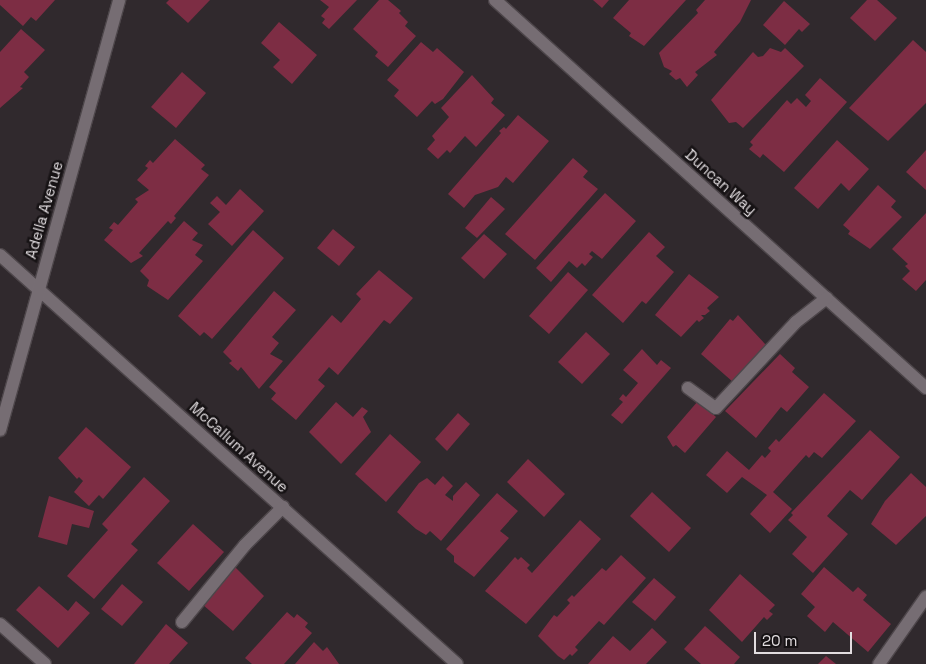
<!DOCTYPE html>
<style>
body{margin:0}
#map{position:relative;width:926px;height:664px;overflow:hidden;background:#30292d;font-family:"Space Grotesk",sans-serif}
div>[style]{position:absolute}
.building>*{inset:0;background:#7d2d44}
.roads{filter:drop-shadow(1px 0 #4d464a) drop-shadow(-1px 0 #4d464a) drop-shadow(0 1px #4d464a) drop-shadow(0 -1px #4d464a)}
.minor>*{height:12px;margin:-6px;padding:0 6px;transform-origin:6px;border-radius:6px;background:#766d73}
span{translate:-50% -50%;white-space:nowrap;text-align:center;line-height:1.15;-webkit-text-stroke:5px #161214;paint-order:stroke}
.street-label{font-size:15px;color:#e2dde0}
.scale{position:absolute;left:754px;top:632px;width:98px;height:22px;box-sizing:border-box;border:2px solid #e2dde0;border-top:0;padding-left:6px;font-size:15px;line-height:18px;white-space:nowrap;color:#e2dde0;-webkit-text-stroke:4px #161214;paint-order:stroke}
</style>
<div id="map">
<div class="building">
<div style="clip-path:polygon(0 0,55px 0,36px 21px,31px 17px,23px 26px,0 5px)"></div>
<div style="clip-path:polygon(169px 0,210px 0,188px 23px,166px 3px)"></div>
<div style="clip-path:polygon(320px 0,357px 0,329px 29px,322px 23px,325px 19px,321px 16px,329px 7px)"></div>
<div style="clip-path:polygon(379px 0,388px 0,401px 11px,399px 13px,408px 22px,405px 26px,416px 36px,388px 67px,375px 56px,378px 52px,353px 29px)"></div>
<div style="clip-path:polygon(593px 0,609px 0,602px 8px)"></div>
<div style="clip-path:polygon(629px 0,686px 0,644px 46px,629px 36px,631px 33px,613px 18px)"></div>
<div style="clip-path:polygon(705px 0,751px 0,740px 22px,714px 52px,717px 55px,695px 72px,698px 75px,687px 87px,680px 78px,676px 80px,669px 74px,672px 71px,664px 67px,659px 53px,698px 13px,696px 10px)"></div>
<div style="clip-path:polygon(867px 0,877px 0,897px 18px,875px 41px,850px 18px)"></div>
<div style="clip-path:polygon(784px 1px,810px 24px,802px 32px,799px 29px,785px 45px,763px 25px)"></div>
<div style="clip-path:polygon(279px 22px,317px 55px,292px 84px,273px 67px,280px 60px,261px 43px)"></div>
<div style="clip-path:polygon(21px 29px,45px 50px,24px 72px,29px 77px,20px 87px,23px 88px,0 108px,0 52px)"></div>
<div style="clip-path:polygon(913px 40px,926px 52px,926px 103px,888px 141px,849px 108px)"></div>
<div style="clip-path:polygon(421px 42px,433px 52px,437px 48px,464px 72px,443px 99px,435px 104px,432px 101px,417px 117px,394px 96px,399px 90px,387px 80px)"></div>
<div style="clip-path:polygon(770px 48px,781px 52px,785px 48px,804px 66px,743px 128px,736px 122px,729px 123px,711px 100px,753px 52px,758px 57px,763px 56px)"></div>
<div style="clip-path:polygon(182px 72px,206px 93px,176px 128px,151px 107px)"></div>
<div style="clip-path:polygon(472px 75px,494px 99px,491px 103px,505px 115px,476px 147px,465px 136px,450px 153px,447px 150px,438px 159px,427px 149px,435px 140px,432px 136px,449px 117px,441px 108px)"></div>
<div style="clip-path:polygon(820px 78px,847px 102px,784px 172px,763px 154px,760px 158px,749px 149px,753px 145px,750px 142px,787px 100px,791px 104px,797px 98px,806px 107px,811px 101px,805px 95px)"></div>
<div style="clip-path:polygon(518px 115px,549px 141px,513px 183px,506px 177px,498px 187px,475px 195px,464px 208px,448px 194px,501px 133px,499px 131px,504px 127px,506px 129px)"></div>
<div style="clip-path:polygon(175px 139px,205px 165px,201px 169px,209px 175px,174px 216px,176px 218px,171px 224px,168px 221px,139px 253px,143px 256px,131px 263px,104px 240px,113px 230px,109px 228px,114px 222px,118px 225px,138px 202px,135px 199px,149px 190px,137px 180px,148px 168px,145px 166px,150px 160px,153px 163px)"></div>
<div style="clip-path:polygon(837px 140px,869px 169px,849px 191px,841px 183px,818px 209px,794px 188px)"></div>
<div style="clip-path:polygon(926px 150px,926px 190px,906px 172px)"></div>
<div style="clip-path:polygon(573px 158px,588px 171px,583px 177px,598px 189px,535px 260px,505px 234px)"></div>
<div style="clip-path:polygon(878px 185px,896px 201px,891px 207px,902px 217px,870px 249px,848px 234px,850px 231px,843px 225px)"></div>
<div style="clip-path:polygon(240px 189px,264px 211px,232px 246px,208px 224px,220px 212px,210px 203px,217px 196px,226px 205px)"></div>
<div style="clip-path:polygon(605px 193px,636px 221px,602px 259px,592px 251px,589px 254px,593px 257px,585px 266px,582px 263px,577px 268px,569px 261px,551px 282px,536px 268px)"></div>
<div style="clip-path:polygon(491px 197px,505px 209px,477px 238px,465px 228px)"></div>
<div style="clip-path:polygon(926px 213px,926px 280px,916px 291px,902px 279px,910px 271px,905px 266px,908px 264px,892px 249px)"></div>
<div style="clip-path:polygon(184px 221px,198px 233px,192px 240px,203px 245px,195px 255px,203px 261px,168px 300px,147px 286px,149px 280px,140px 271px)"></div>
<div style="clip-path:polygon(333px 229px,355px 247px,339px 266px,317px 248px)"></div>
<div style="clip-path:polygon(253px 230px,284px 258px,212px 339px,204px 332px,200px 336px,178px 316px)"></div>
<div style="clip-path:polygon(649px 232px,665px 247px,656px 256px,674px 272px,646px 304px,642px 301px,623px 323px,592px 295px)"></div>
<div style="clip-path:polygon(484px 234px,507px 254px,484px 279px,461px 258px)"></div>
<div style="clip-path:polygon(379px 270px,413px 298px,390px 324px,384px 320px,338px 375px,329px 367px,318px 380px,325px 386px,296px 420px,271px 399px,276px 393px,269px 387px,332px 315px,341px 323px,361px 299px,356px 294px)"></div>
<div style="clip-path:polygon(568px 272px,588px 290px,549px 334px,529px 316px)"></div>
<div style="clip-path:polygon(689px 274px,719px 297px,707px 308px,710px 311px,705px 315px,701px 315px,704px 318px,699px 322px,697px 320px,681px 337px,655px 315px)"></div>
<div style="clip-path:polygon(274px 291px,296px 310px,272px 337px,279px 343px,270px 354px,283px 361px,259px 389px,241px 367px,238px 371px,229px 363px,232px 361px,223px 352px)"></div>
<div style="clip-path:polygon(738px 315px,766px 345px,733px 382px,701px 354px,730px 319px,733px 321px)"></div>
<div style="clip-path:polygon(586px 332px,610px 354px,582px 384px,558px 362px)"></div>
<div style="clip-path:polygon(642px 349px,657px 365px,661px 360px,671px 368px,622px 424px,611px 415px,623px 402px,619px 399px,623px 394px,626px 397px,638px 383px,623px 370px)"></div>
<div style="clip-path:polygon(780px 354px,795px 368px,792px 372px,809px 387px,787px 412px,781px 407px,756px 438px,725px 411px)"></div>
<div style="clip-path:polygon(824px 393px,856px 421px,822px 458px,814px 452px,809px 458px,806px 455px,773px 492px,792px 509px,770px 533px,750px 514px,767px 495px,742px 477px,727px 493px,706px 475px,727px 451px,749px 470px,762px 455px,765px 458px,771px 451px,768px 448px,776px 439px,779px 442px)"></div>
<div style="clip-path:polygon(698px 401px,716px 417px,685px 453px,676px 445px,673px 447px,667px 437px)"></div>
<div style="clip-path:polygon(336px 402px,353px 417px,362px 407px,368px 411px,363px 417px,371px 432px,341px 464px,309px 432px)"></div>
<div style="clip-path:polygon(458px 413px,470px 424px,447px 451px,435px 439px)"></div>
<div style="clip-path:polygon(86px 427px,131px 467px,103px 499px,99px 495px,89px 506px,74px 492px,83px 481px,79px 477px,77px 479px,58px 458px)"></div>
<div style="clip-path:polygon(870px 430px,900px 457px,862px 500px,850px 490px,827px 516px,848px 534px,813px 573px,792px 554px,807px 537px,788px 520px,793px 515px,791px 513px)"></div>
<div style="clip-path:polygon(390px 434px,421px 462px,386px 502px,355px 474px)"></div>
<div style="clip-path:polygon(528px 459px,565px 494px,544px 517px,507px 482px)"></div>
<div style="clip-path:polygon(911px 473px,926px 487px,926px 516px,896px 545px,871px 524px,885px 501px)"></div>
<div style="clip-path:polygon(443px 476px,453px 486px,445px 495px,453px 501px,453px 496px,466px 482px,480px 495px,441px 541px,430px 531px,426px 535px,416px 529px,397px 512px,419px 483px,427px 478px,435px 485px)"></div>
<div style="clip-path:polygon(144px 477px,170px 501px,131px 544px,138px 550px,94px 599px,67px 576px,108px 530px,102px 524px)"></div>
<div style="clip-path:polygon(652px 492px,691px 528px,669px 552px,630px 516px)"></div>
<div style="clip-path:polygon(497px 493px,518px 511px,500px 531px,509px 538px,474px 577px,454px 562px,454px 556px,446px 549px)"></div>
<div style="clip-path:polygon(49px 496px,94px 511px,89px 528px,72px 524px,67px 545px,38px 537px)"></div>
<div style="clip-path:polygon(580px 520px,601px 539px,526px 624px,485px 591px,515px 557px,518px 560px,521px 557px,530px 565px,527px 568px,532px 573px)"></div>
<div style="clip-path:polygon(193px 524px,224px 552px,189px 591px,157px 563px)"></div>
<div style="clip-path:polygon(621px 555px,646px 578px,604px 625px,599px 621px,575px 647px,578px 650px,572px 656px,570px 654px,564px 660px,558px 656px,538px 636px,554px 615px,557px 617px,570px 603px,567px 600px,572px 595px,574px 597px,602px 568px,606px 571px)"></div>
<div style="clip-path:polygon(234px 566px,264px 596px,233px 631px,202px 604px)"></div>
<div style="clip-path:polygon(824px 567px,853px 592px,858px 587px,867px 595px,863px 600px,891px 624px,868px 652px,833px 622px,825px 632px,807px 616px,815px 607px,801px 594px)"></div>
<div style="clip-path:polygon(740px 574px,775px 605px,769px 611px,773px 614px,767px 620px,764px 617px,742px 642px,709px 610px)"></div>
<div style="clip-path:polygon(654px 578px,676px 597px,655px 621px,632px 602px)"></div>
<div style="clip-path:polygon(122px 584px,143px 602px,122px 626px,101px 609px)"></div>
<div style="clip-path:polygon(39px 586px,68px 611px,76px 601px,90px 613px,58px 648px,16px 610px)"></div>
<div style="clip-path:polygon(287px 612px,294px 618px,297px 614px,308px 623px,305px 627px,312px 633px,284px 664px,252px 664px,245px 658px)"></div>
<div style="clip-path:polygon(166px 624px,188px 643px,169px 664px,134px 664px)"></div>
<div style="clip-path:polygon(705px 626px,740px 657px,734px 664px,701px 664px,684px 649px)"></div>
<div style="clip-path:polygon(652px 628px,667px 642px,646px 664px,588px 664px,613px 636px,630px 651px)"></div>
<div style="clip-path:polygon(314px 642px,323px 651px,327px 647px,339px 664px,295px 664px)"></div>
<div style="clip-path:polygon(826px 656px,836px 664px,818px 664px)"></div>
</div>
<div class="roads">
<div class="minor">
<div style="left:495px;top:0;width:580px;rotate:41.99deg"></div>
<div style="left:0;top:255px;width:613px;rotate:41.83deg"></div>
<div style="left:688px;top:388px;width:34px;rotate:36deg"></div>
<div style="left:716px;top:408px;width:117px;rotate:-47.1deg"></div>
<div style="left:796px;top:322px;width:39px;rotate:-38deg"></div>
<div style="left:0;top:430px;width:446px;rotate:-74.5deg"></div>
<div style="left:182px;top:622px;width:99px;rotate:-50.7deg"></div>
<div style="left:245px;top:545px;width:54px;rotate:-45deg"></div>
<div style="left:0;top:624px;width:60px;rotate:41.6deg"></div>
<div style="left:879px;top:664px;width:82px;rotate:-55deg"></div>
</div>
</div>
<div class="street-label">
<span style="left:721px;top:182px;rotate:42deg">Duncan Way</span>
<span style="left:44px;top:210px;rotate:-74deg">Adella Avenue</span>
<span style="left:239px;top:447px;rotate:42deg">McCallum Avenue</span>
</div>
<div class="scale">20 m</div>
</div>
